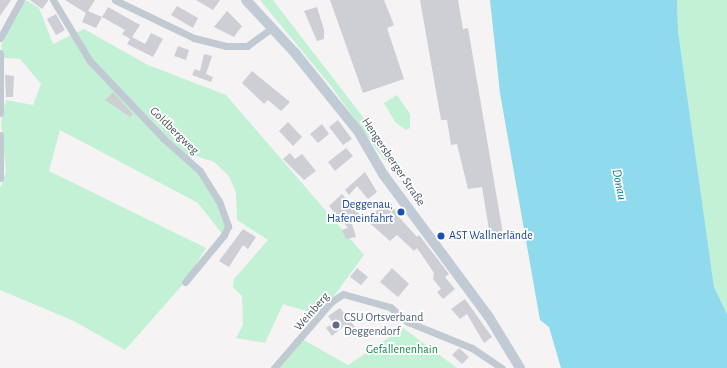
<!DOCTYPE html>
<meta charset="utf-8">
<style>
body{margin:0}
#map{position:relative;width:727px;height:368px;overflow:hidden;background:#f5f3f3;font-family:"Alegreya Sans",sans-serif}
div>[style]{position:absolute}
.green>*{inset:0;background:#c3f1d5}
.water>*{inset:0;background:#90daee}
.building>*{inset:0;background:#cdcfd5}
.street>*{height:7px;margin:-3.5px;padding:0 3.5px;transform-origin:3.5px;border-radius:3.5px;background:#c1cad2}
.secondary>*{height:10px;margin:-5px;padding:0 5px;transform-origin:5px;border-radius:5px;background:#c1cbd6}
.dots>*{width:11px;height:11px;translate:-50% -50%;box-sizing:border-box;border:2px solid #fff;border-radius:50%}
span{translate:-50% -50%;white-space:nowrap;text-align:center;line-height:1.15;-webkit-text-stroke:3.5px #fff;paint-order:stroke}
.street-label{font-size:12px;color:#4a5661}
.transit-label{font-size:12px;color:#164399}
.right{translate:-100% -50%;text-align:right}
.left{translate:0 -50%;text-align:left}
.service-label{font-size:12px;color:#4e5e75}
.park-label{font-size:12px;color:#17864f}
.water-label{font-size:13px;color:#0c7c9b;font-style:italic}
</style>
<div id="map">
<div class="green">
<div style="clip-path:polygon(26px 0,39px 8px,53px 44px,84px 29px,148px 65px,226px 95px,364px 255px,320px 315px,283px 304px,265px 343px,236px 338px,243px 325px,242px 296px,233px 287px,234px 279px,268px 240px,237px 220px,236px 193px,229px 176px,214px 162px,193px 155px,187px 160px,200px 172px,219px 202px,228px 226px,223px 235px,198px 203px,60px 130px,49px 171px,206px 248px,185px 282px,125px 350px,74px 321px,0 290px,0 188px,6px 172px,1px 122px,6px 100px,33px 105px,41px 84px,20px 59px,4px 58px,1px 46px,9px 26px)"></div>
<div style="clip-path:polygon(260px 0,273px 0,399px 164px,384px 160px,331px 86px)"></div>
<div style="clip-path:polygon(677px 0,727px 0,727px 314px,714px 287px,678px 31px)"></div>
<div style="clip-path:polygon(397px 95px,410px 114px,410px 128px,406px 130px,395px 122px,384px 103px)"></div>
<div style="clip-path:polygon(403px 328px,457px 368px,274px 368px,302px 339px,348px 365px)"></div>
</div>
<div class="water">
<div style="clip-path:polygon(490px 0,677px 0,678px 31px,714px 287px,727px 314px,727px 368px,561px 368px,549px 327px,540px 320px,500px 93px)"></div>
</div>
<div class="building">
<div style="clip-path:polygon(0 0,11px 0,0 16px)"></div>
<div style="clip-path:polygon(30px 0,48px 0,48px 1px,42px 9px)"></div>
<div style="clip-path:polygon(65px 0,95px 0,88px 11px,102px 17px,96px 28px,82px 22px,86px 13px)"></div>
<div style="clip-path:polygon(196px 0,220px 0,213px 10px)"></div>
<div style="clip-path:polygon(330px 0,384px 0,394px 25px,387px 28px,404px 79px,363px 93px)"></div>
<div style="clip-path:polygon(420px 0,458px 0,463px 29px,468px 28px,503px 234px,490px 236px,482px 187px,468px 189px,457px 144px,451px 145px,447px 120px,441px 120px)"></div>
<div style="clip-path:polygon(177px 6px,198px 18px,193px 28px,171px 15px)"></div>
<div style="clip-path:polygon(108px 7px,140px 25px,132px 37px,145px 44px,151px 33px,163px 39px,153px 57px,127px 44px,130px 39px,122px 34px,125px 30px,102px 17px)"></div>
<div style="clip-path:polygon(317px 7px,324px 30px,324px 39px,317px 41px,304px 11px)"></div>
<div style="clip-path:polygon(227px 11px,242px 26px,234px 37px,214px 27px)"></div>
<div style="clip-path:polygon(56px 14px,65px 30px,56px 35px,47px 19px)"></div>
<div style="clip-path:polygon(178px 46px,189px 50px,186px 60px,174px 56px)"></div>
<div style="clip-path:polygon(204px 54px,212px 56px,206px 74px,213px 77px,211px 82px,192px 75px,195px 69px,200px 71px)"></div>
<div style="clip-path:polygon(252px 71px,290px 102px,281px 111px,268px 100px,264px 104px,242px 83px)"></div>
<div style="clip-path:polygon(5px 75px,14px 76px,13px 97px,6px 97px)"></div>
<div style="clip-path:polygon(113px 92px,133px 114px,130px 117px,105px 100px)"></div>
<div style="clip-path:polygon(338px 120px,352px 139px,343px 145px,329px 127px)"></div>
<div style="clip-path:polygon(288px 122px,302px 137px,293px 146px,279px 131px)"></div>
<div style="clip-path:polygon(322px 124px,329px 134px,318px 143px,310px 134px)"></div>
<div style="clip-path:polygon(346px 148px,353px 156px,335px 171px,328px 162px)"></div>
<div style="clip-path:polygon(290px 153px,295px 159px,302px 154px,316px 171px,304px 180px,283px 159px)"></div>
<div style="clip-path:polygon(365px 172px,377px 192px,368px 199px,357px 186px,349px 195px,345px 190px)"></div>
<div style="clip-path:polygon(342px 194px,361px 216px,352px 224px,356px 237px,346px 239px,342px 230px,348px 228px,329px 206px)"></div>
<div style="clip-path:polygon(390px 201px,398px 216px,417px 237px,419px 235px,449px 274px,445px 277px,455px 289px,443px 299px,437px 292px,441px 289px,433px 279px,434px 273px,417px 248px,414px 251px,397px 235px,390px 241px,365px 219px)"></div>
<div style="clip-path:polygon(243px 229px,256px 237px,248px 249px,243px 245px,229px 267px,219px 261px)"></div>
<div style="clip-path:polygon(357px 268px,368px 277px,361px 285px,350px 277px)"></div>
<div style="clip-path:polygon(392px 268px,409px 284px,398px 297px,380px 282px)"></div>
<div style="clip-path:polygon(465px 299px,492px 337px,484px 343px,467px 314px,460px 319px,451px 309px)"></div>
<div style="clip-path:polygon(340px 308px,355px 327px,349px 332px,344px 326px,332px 336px,326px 328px,333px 323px,328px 316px)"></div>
<div style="clip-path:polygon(459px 348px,469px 357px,462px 364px,452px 355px)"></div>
</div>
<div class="street">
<div style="left:53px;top:0;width:71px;rotate:58.8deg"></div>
<div style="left:90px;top:61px;width:108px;rotate:46.5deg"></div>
<div style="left:164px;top:139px;width:48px;rotate:41.6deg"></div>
<div style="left:200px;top:171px;width:36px;rotate:58deg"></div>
<div style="left:219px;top:201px;width:27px;rotate:70deg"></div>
<div style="left:228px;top:226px;width:10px;rotate:114deg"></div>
<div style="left:224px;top:235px;width:61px;rotate:129.7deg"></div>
<div style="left:115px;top:0;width:88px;rotate:25.7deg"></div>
<div style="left:194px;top:38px;width:33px;rotate:14deg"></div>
<div style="left:226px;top:46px;width:21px"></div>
<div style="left:247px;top:46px;width:31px;rotate:-36deg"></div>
<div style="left:0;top:38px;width:43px;rotate:-61.1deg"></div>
<div style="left:0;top:53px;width:60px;rotate:90deg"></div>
<div style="left:0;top:135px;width:43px;rotate:90deg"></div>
<div style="left:274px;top:368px;width:87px;rotate:-49.2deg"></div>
<div style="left:331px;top:302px;width:14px;rotate:-34deg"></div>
<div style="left:343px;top:294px;width:49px;rotate:15.5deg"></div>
<div style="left:390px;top:307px;width:23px;rotate:40deg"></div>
<div style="left:408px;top:322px;width:69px;rotate:22.1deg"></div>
<div style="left:472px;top:348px;width:36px;rotate:34deg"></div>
</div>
<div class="secondary">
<div style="left:246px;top:0;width:72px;rotate:47.2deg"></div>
<div style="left:295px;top:53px;width:100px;rotate:51.1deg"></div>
<div style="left:358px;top:131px;width:50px;rotate:59.8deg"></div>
<div style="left:383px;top:174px;width:178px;rotate:53.5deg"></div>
<div style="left:489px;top:317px;width:60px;rotate:58.7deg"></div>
</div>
<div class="dots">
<div style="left:401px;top:212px;background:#1a4fb4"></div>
<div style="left:441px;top:236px;background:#1a4fb4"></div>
<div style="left:336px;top:325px;background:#5c6f8a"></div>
</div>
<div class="street-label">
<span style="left:174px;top:131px;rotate:44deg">Goldbergweg</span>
<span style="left:393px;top:162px;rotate:56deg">Hengersberger Straße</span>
<span style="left:312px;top:312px;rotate:-49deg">Weinberg</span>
</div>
<div class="transit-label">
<span class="right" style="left:393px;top:212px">Deggenau,<br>Hafeneinfahrt</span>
<span class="left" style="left:449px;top:236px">AST Wallnerlände</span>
</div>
<div class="service-label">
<span class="left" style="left:344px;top:325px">CSU Ortsverband<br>Deggendorf</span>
</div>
<div class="park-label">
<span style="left:402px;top:350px">Gefallenenhain</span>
</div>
<div class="water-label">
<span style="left:618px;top:185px;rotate:79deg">Donau</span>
</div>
</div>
